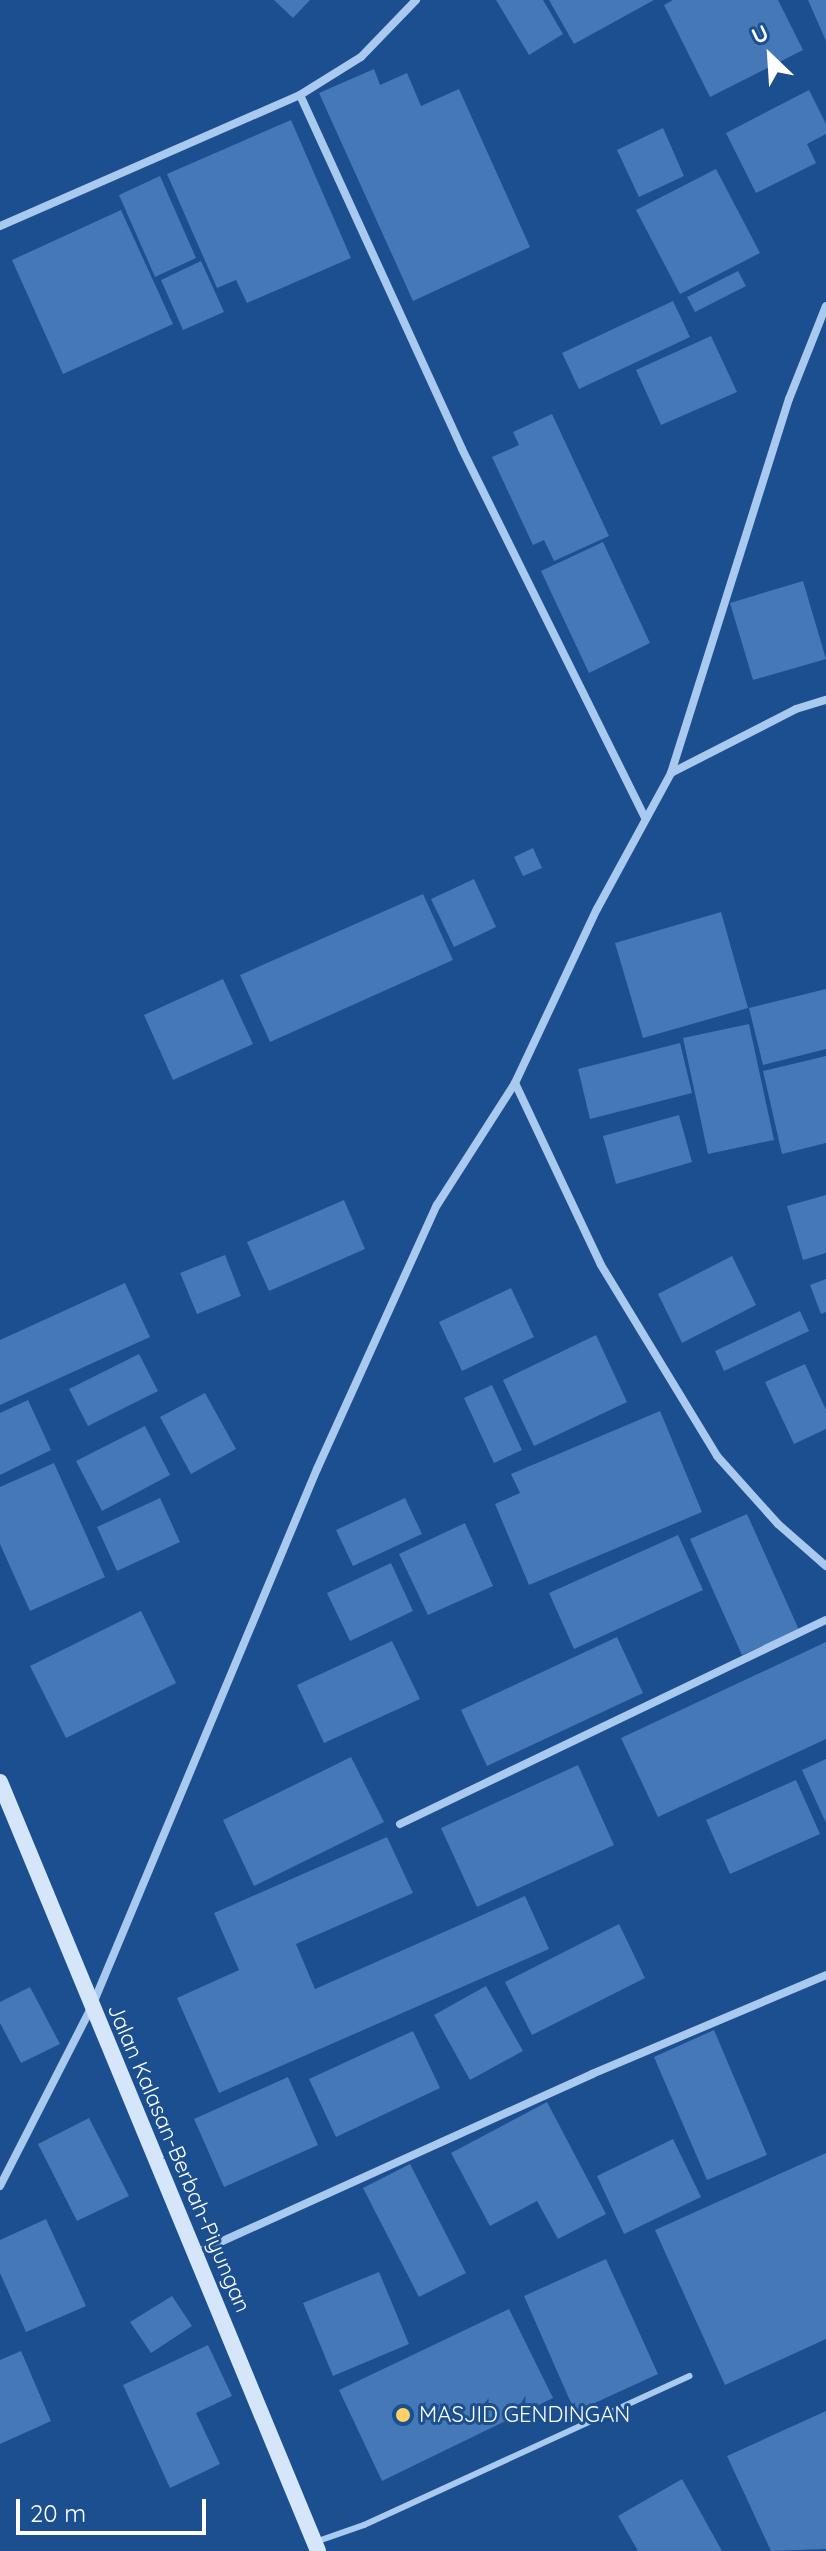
<!DOCTYPE html>
<style>
body{margin:0}
#map{position:relative;width:826px;height:2551px;overflow:hidden;background:#1b4f8f;font-family:Quicksand,sans-serif}
div>[style]{position:absolute}
.building>*{inset:0;background:#4478b7}
.lane>*{height:6px;margin:-3px;padding:0 3px;transform-origin:3px;border-radius:3px;background:#a9c9ee}
.street>*{height:8px;margin:-4px;padding:0 4px;transform-origin:4px;border-radius:4px;background:#a9c9ee}
.secondary>*{height:16px;margin:-8px;padding:0 8px;transform-origin:8px;border-radius:8px;background:#d6e6fa}
.dots>*{width:22px;height:22px;translate:-50% -50%;box-sizing:border-box;border:4px solid #1b4f8f;border-radius:50%}
span{translate:-50% -50%;white-space:nowrap;text-align:center;line-height:1.15;-webkit-text-stroke:6px #1b4f8f;paint-order:stroke}
.street-label{font-size:22px;color:#fff}
.poi-label{font-size:22px;color:#fff}
.left{translate:0 -50%;text-align:left}
.north{position:absolute;left:730px;top:16px;width:80px;height:80px;-webkit-text-stroke:6px #1b4f8f;paint-order:stroke;rotate:335deg;font-size:22px;font-weight:700;line-height:32px;text-align:center;color:#fff}
.north::after{content:'';display:block;margin:auto;width:28px;height:36px;background:#fff;clip-path:polygon(50% 0,100% 100%,50% 72%,0 100%)}
.scale{position:absolute;left:16px;top:2499px;width:190px;height:36px;box-sizing:border-box;border:4px solid #fff;border-top:0;padding-left:10px;font-size:24px;line-height:28px;white-space:nowrap;color:#fff;-webkit-text-stroke:6px #1b4f8f;paint-order:stroke}
</style>
<div id="map">
<div class="building">
<div style="clip-path:polygon(274px 0,310px 0,293px 18px)"></div>
<div style="clip-path:polygon(496px 0,543px 0,563px 34px,529px 55px)"></div>
<div style="clip-path:polygon(549px 0,654px 0,574px 44px)"></div>
<div style="clip-path:polygon(673px 0,778px 0,803px 50px,710px 97px,664px 5px)"></div>
<div style="clip-path:polygon(808px 0,826px 0,826px 41px)"></div>
<div style="clip-path:polygon(374px 69px,380px 85px,407px 73px,421px 106px,459px 89px,530px 247px,413px 301px,319px 93px)"></div>
<div style="clip-path:polygon(809px 90px,826px 124px,826px 134px,807px 144px,816px 163px,756px 193px,726px 133px)"></div>
<div style="clip-path:polygon(291px 120px,351px 258px,247px 303px,236px 280px,217px 288px,167px 174px)"></div>
<div style="clip-path:polygon(663px 128px,684px 176px,639px 197px,617px 150px)"></div>
<div style="clip-path:polygon(716px 169px,760px 253px,680px 294px,636px 210px)"></div>
<div style="clip-path:polygon(160px 176px,196px 258px,155px 277px,119px 195px)"></div>
<div style="clip-path:polygon(121px 210px,173px 324px,63px 374px,12px 260px)"></div>
<div style="clip-path:polygon(201px 261px,224px 312px,183px 330px,161px 280px)"></div>
<div style="clip-path:polygon(738px 271px,746px 286px,695px 312px,687px 297px)"></div>
<div style="clip-path:polygon(673px 301px,690px 337px,579px 389px,562px 353px)"></div>
<div style="clip-path:polygon(711px 336px,737px 392px,661px 425px,636px 370px)"></div>
<div style="clip-path:polygon(552px 414px,609px 536px,554px 561px,544px 540px,533px 545px,492px 457px,519px 445px,513px 432px)"></div>
<div style="clip-path:polygon(603px 542px,650px 643px,589px 673px,541px 571px)"></div>
<div style="clip-path:polygon(803px 581px,826px 659px,753px 680px,730px 603px)"></div>
<div style="clip-path:polygon(533px 848px,542px 868px,523px 876px,514px 857px)"></div>
<div style="clip-path:polygon(474px 879px,496px 927px,454px 947px,431px 899px)"></div>
<div style="clip-path:polygon(423px 894px,453px 960px,270px 1042px,240px 975px)"></div>
<div style="clip-path:polygon(721px 912px,748px 1008px,643px 1038px,615px 943px)"></div>
<div style="clip-path:polygon(223px 979px,253px 1044px,173px 1080px,144px 1015px)"></div>
<div style="clip-path:polygon(826px 989px,826px 1049px,763px 1065px,749px 1008px)"></div>
<div style="clip-path:polygon(749px 1024px,774px 1140px,708px 1154px,683px 1038px)"></div>
<div style="clip-path:polygon(680px 1043px,692px 1093px,590px 1119px,578px 1069px)"></div>
<div style="clip-path:polygon(826px 1056px,826px 1143px,782px 1154px,763px 1071px)"></div>
<div style="clip-path:polygon(679px 1115px,692px 1162px,616px 1184px,603px 1136px)"></div>
<div style="clip-path:polygon(826px 1195px,826px 1253px,803px 1260px,787px 1206px)"></div>
<div style="clip-path:polygon(344px 1200px,365px 1249px,269px 1291px,247px 1242px)"></div>
<div style="clip-path:polygon(225px 1255px,241px 1296px,197px 1314px,180px 1273px)"></div>
<div style="clip-path:polygon(732px 1256px,756px 1305px,682px 1343px,658px 1294px)"></div>
<div style="clip-path:polygon(826px 1279px,826px 1312px,821px 1314px,810px 1285px)"></div>
<div style="clip-path:polygon(125px 1283px,150px 1337px,0 1405px,0 1340px)"></div>
<div style="clip-path:polygon(511px 1288px,534px 1337px,462px 1371px,439px 1322px)"></div>
<div style="clip-path:polygon(800px 1311px,809px 1331px,724px 1371px,715px 1351px)"></div>
<div style="clip-path:polygon(596px 1335px,627px 1402px,534px 1446px,503px 1380px)"></div>
<div style="clip-path:polygon(139px 1354px,158px 1391px,88px 1426px,69px 1389px)"></div>
<div style="clip-path:polygon(805px 1364px,826px 1410px,826px 1429px,794px 1444px,765px 1382px)"></div>
<div style="clip-path:polygon(492px 1385px,522px 1450px,494px 1463px,464px 1398px)"></div>
<div style="clip-path:polygon(205px 1393px,236px 1449px,191px 1474px,160px 1417px)"></div>
<div style="clip-path:polygon(28px 1400px,51px 1450px,0 1475px,0 1413px)"></div>
<div style="clip-path:polygon(660px 1411px,702px 1512px,529px 1585px,495px 1504px,520px 1493px,511px 1474px)"></div>
<div style="clip-path:polygon(145px 1426px,170px 1475px,102px 1511px,76px 1461px)"></div>
<div style="clip-path:polygon(54px 1463px,105px 1577px,30px 1611px,0 1544px,0 1487px)"></div>
<div style="clip-path:polygon(160px 1498px,180px 1542px,117px 1571px,97px 1527px)"></div>
<div style="clip-path:polygon(405px 1498px,422px 1534px,353px 1566px,336px 1530px)"></div>
<div style="clip-path:polygon(747px 1514px,799px 1630px,742px 1655px,690px 1539px)"></div>
<div style="clip-path:polygon(465px 1523px,493px 1586px,428px 1615px,399px 1554px)"></div>
<div style="clip-path:polygon(678px 1535px,703px 1590px,574px 1649px,549px 1593px)"></div>
<div style="clip-path:polygon(391px 1563px,413px 1611px,350px 1641px,327px 1593px)"></div>
<div style="clip-path:polygon(141px 1611px,176px 1683px,66px 1738px,30px 1666px)"></div>
<div style="clip-path:polygon(617px 1637px,643px 1693px,487px 1766px,461px 1710px)"></div>
<div style="clip-path:polygon(392px 1641px,420px 1699px,324px 1743px,297px 1685px)"></div>
<div style="clip-path:polygon(826px 1642px,826px 1739px,658px 1817px,621px 1738px)"></div>
<div style="clip-path:polygon(351px 1757px,384px 1822px,254px 1886px,223px 1820px)"></div>
<div style="clip-path:polygon(826px 1759px,826px 1823px,802px 1770px)"></div>
<div style="clip-path:polygon(578px 1765px,614px 1845px,477px 1907px,441px 1828px)"></div>
<div style="clip-path:polygon(796px 1780px,820px 1834px,730px 1874px,706px 1820px)"></div>
<div style="clip-path:polygon(387px 1837px,413px 1893px,296px 1944px,315px 1989px,525px 1896px,549px 1949px,219px 2093px,177px 1998px,239px 1970px,214px 1913px)"></div>
<div style="clip-path:polygon(619px 1924px,645px 1978px,532px 2035px,505px 1982px)"></div>
<div style="clip-path:polygon(486px 1986px,523px 2051px,470px 2080px,434px 2015px)"></div>
<div style="clip-path:polygon(30px 1987px,60px 2044px,21px 2063px,0 2023px,0 2002px)"></div>
<div style="clip-path:polygon(714px 2030px,767px 2155px,707px 2180px,654px 2057px)"></div>
<div style="clip-path:polygon(413px 2031px,440px 2088px,336px 2137px,309px 2079px)"></div>
<div style="clip-path:polygon(288px 2077px,318px 2145px,224px 2187px,194px 2119px)"></div>
<div style="clip-path:polygon(547px 2102px,606px 2214px,558px 2239px,537px 2201px,490px 2226px,451px 2153px)"></div>
<div style="clip-path:polygon(89px 2118px,129px 2196px,77px 2221px,38px 2144px)"></div>
<div style="clip-path:polygon(673px 2139px,701px 2197px,624px 2234px,597px 2176px)"></div>
<div style="clip-path:polygon(826px 2153px,826px 2339px,725px 2385px,655px 2230px)"></div>
<div style="clip-path:polygon(410px 2164px,466px 2273px,419px 2297px,363px 2188px)"></div>
<div style="clip-path:polygon(46px 2219px,86px 2306px,26px 2332px,0 2273px,0 2240px)"></div>
<div style="clip-path:polygon(606px 2259px,658px 2374px,575px 2412px,524px 2296px)"></div>
<div style="clip-path:polygon(379px 2272px,409px 2344px,333px 2376px,303px 2303px)"></div>
<div style="clip-path:polygon(172px 2296px,192px 2326px,151px 2353px,130px 2322px)"></div>
<div style="clip-path:polygon(509px 2309px,553px 2398px,382px 2481px,339px 2390px)"></div>
<div style="clip-path:polygon(208px 2345px,232px 2396px,196px 2413px,220px 2464px,170px 2488px,123px 2385px)"></div>
<div style="clip-path:polygon(21px 2351px,51px 2421px,0 2444px,0 2360px)"></div>
<div style="clip-path:polygon(826px 2411px,826px 2549px,771px 2551px,727px 2456px)"></div>
<div style="clip-path:polygon(682px 2479px,722px 2551px,638px 2551px,618px 2516px)"></div>
</div>
<div class="lane">
<div style="left:318px;top:2541px;width:49px;rotate:-19.2deg"></div>
<div style="left:364px;top:2525px;width:358px;rotate:-24.6deg"></div>
</div>
<div class="street">
<div style="left:300px;top:95px;width:389px;rotate:65.4deg"></div>
<div style="left:462px;top:449px;width:413px;rotate:63.6deg"></div>
<div style="left:0;top:226px;width:327px;rotate:-23.6deg"></div>
<div style="left:300px;top:95px;width:72px;rotate:-31.9deg"></div>
<div style="left:361px;top:57px;width:79px;rotate:-46deg"></div>
<div style="left:671px;top:773px;width:140px;rotate:-27.1deg"></div>
<div style="left:796px;top:709px;width:31px;rotate:-17deg"></div>
<div style="left:515px;top:1083px;width:201px;rotate:64.7deg"></div>
<div style="left:601px;top:1265px;width:223px;rotate:58.7deg"></div>
<div style="left:717px;top:1456px;width:91px;rotate:48.1deg"></div>
<div style="left:778px;top:1524px;width:64px;rotate:41.2deg"></div>
<div style="left:400px;top:1824px;width:472px;rotate:-25.6deg"></div>
<div style="left:0;top:2186px;width:202px;rotate:-62.9deg"></div>
<div style="left:92px;top:2006px;width:582px;rotate:-67.27deg"></div>
<div style="left:317px;top:1469px;width:290px;rotate:-65.6deg"></div>
<div style="left:437px;top:1205px;width:145px;rotate:-57.4deg"></div>
<div style="left:515px;top:1083px;width:192px;rotate:-64.8deg"></div>
<div style="left:597px;top:909px;width:155px;rotate:-61.4deg"></div>
<div style="left:671px;top:773px;width:392px;rotate:-72.5deg"></div>
<div style="left:789px;top:399px;width:100px;rotate:-68.3deg"></div>
<div style="left:196px;top:2253px;width:435px;rotate:-24.3deg"></div>
<div style="left:592px;top:2074px;width:254px;rotate:-22.9deg"></div>
</div>
<div class="secondary">
<div style="left:0;top:1782px;width:832px;rotate:67.53deg"></div>
</div>
<div class="dots">
<div style="left:403px;top:2415px;background:#ffd166"></div>
</div>
<div class="street-label">
<span style="left:179px;top:2158px;rotate:67deg">Jalan Kalasan-Berbah-Piyungan</span>
</div>
<div class="poi-label">
<span class="left" style="left:419px;top:2415px">MASJID GENDINGAN</span>
</div>
<div class="north">U</div>
<div class="scale">20 m</div>
</div>
